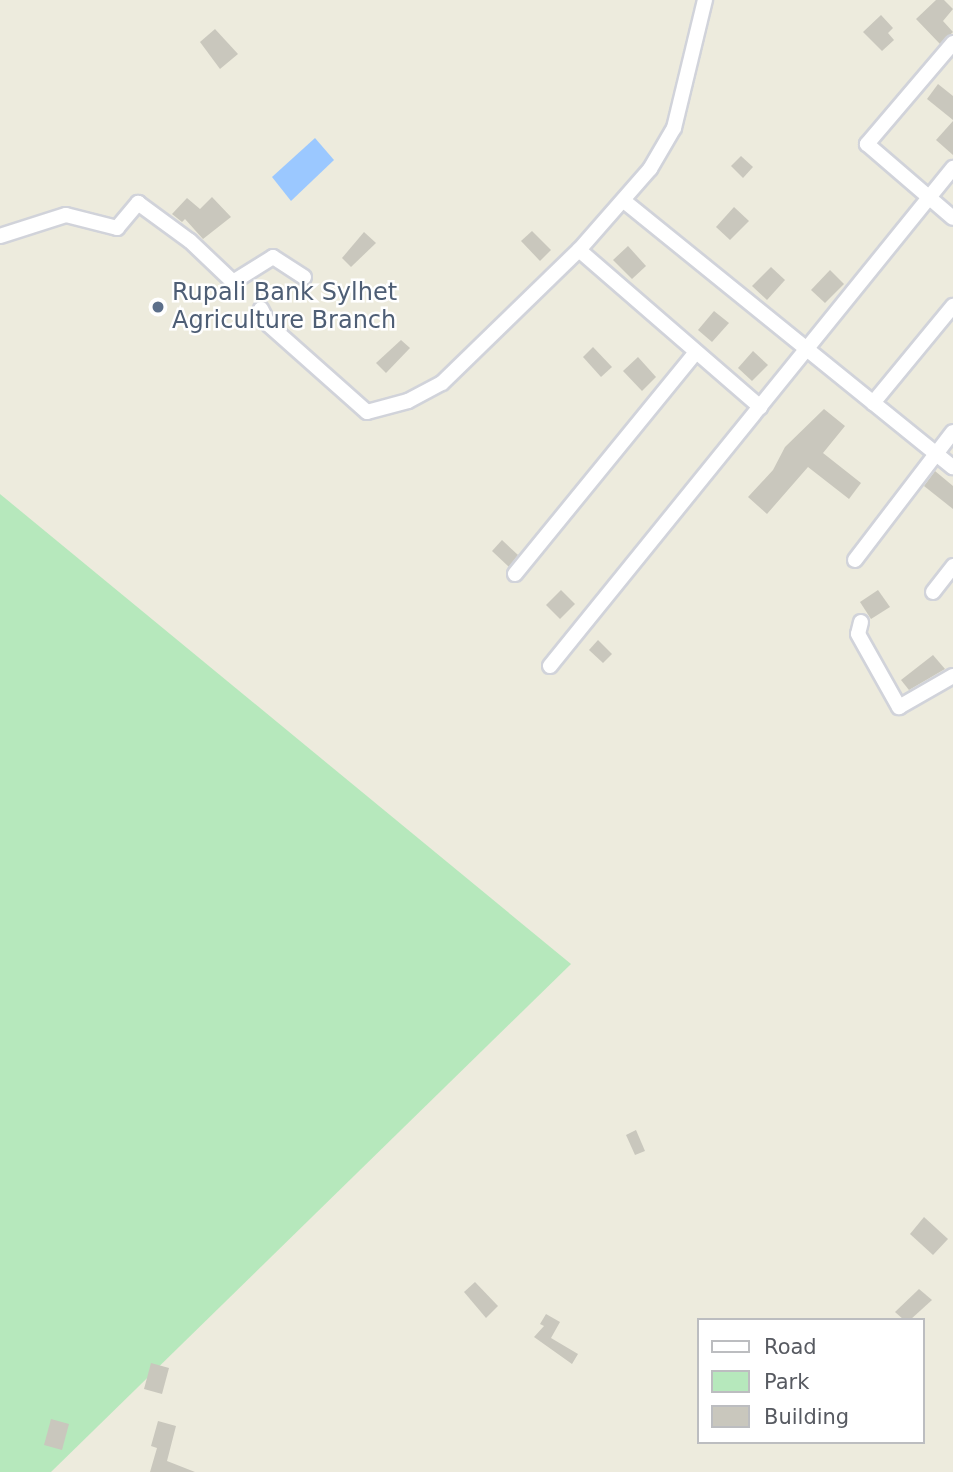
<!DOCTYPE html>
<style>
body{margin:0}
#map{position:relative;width:953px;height:1472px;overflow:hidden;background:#edebdd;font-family:"DejaVu Sans",sans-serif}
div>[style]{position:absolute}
.green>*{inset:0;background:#b6e8bc}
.water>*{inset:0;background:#9bc8ff}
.building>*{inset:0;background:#c9c7bd}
.roads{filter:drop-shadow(2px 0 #d1d3da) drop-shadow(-2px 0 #d1d3da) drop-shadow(0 2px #d1d3da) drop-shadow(0 -2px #d1d3da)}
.minor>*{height:14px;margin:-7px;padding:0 7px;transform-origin:7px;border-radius:7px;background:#fff}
.dots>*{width:19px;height:19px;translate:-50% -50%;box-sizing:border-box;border:4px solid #fff;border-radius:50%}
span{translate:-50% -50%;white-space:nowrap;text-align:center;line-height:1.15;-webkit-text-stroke:5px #fff;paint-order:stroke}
.service-label{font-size:24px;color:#4e5e75}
.left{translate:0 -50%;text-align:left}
.legend{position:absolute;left:697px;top:1318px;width:228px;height:126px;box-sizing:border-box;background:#fff;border:2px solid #bcbdc0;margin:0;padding:9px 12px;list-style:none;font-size:21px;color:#575a61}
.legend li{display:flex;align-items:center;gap:14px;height:35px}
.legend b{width:35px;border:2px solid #bcbdc0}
</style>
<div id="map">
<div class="green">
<div style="clip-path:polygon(0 494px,571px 964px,51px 1472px,0 1472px)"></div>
</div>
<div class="water">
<div style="clip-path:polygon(315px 138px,334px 160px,291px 201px,272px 177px)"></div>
</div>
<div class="building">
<div style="clip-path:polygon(936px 0,944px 0,953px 9px,943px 21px,953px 32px,940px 44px,916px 19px)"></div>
<div style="clip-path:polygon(881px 15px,893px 28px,888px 33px,894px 40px,882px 51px,863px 32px)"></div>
<div style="clip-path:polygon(215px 29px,238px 54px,220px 69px,200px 42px)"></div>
<div style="clip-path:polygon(938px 84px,953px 96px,953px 120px,927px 99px)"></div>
<div style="clip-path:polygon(953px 121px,953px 155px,936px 140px)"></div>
<div style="clip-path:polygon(741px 156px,753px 167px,743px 178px,731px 166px)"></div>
<div style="clip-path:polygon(212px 197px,231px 217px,203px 239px,185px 219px,182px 222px,172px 214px,187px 198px,200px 209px)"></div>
<div style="clip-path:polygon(734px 207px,749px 221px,730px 240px,716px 227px)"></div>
<div style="clip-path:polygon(532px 231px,551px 250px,540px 261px,521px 241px)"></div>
<div style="clip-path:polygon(364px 232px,376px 243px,351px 267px,342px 258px)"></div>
<div style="clip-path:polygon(628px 246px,646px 266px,632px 279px,613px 260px)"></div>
<div style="clip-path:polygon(771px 267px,785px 280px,767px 300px,752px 286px)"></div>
<div style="clip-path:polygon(830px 270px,844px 284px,825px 303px,811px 290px)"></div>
<div style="clip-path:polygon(714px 311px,729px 323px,712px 342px,698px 330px)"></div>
<div style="clip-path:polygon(401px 340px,410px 348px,386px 373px,376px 363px)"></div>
<div style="clip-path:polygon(593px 347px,612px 367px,601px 377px,583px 357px)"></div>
<div style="clip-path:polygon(753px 351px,768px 365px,752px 381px,738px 368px)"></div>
<div style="clip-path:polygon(638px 357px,656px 377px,642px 391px,623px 371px)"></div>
<div style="clip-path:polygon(824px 409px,845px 426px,823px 453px,861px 483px,849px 499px,808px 467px,767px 514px,748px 497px,773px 470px,785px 447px)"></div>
<div style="clip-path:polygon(935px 471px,953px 486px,953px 509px,924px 486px)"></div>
<div style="clip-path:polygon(502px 540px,518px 555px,509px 567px,492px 551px)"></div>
<div style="clip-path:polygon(561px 590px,575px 604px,560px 619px,546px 605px)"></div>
<div style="clip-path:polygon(878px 590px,890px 607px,871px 619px,860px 602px)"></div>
<div style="clip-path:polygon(598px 640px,612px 654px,603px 663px,589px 650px)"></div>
<div style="clip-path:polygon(933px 655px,945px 669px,909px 690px,901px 680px)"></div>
<div style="clip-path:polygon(636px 1130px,645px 1151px,635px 1155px,626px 1135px)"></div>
<div style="clip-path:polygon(924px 1217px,948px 1239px,933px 1255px,910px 1234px)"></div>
<div style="clip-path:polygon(475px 1282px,498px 1306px,486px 1318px,464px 1292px)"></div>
<div style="clip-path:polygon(919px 1289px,932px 1300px,910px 1320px,904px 1320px,895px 1312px)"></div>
<div style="clip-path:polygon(546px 1314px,560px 1322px,551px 1338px,578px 1354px,572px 1364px,534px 1337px,544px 1326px,540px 1324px)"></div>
<div style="clip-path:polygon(151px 1363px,169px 1368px,162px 1394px,144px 1389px)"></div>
<div style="clip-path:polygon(51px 1419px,69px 1424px,62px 1450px,44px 1445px)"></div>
<div style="clip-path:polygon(158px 1421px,176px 1426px,167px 1461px,195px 1472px,150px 1472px,157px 1448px,151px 1446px)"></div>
</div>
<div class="roads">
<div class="minor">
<div style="left:953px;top:43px;width:133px;rotate:130.4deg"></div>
<div style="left:867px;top:144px;width:113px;rotate:40.7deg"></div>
<div style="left:624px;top:201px;width:423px;rotate:39deg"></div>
<div style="left:0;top:236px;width:69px;rotate:-17.7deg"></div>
<div style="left:66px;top:215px;width:53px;rotate:14.3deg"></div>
<div style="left:117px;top:228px;width:33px;rotate:-50deg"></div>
<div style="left:138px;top:203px;width:64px;rotate:36.2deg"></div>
<div style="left:190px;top:241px;width:59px;rotate:43.6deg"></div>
<div style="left:233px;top:282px;width:47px;rotate:-32deg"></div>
<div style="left:273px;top:257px;width:37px;rotate:33deg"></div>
<div style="left:579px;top:250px;width:240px;rotate:40.9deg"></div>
<div style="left:261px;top:309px;width:18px;rotate:63deg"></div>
<div style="left:269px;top:325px;width:131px;rotate:41.6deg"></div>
<div style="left:367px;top:412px;width:42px;rotate:-15deg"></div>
<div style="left:408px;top:401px;width:38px;rotate:-28deg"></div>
<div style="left:442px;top:383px;width:191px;rotate:-44.2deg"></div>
<div style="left:579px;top:250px;width:108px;rotate:-48.8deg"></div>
<div style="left:650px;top:169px;width:48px;rotate:-59.7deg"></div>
<div style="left:674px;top:128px;width:132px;rotate:-76.4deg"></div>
<div style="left:873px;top:403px;width:126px;rotate:-50.5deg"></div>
<div style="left:855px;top:560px;width:161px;rotate:-52.6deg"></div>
<div style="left:515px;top:574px;width:286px;rotate:-50.8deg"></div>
<div style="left:933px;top:592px;width:33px;rotate:-52deg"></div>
<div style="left:861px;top:622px;width:12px;rotate:104deg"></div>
<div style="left:858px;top:634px;width:84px;rotate:60.7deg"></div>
<div style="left:899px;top:707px;width:62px;rotate:-29.9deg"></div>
<div style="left:550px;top:666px;width:641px;rotate:-51.02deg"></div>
</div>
</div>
<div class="dots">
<div style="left:158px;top:307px;background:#5c6f8a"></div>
</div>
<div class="service-label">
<span class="left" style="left:172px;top:307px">Rupali Bank Sylhet<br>Agriculture Branch</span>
</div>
<ul class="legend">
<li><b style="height:9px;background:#fff"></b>Road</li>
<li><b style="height:19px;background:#b6e8bc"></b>Park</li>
<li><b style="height:19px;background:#c9c7bd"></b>Building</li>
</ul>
</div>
